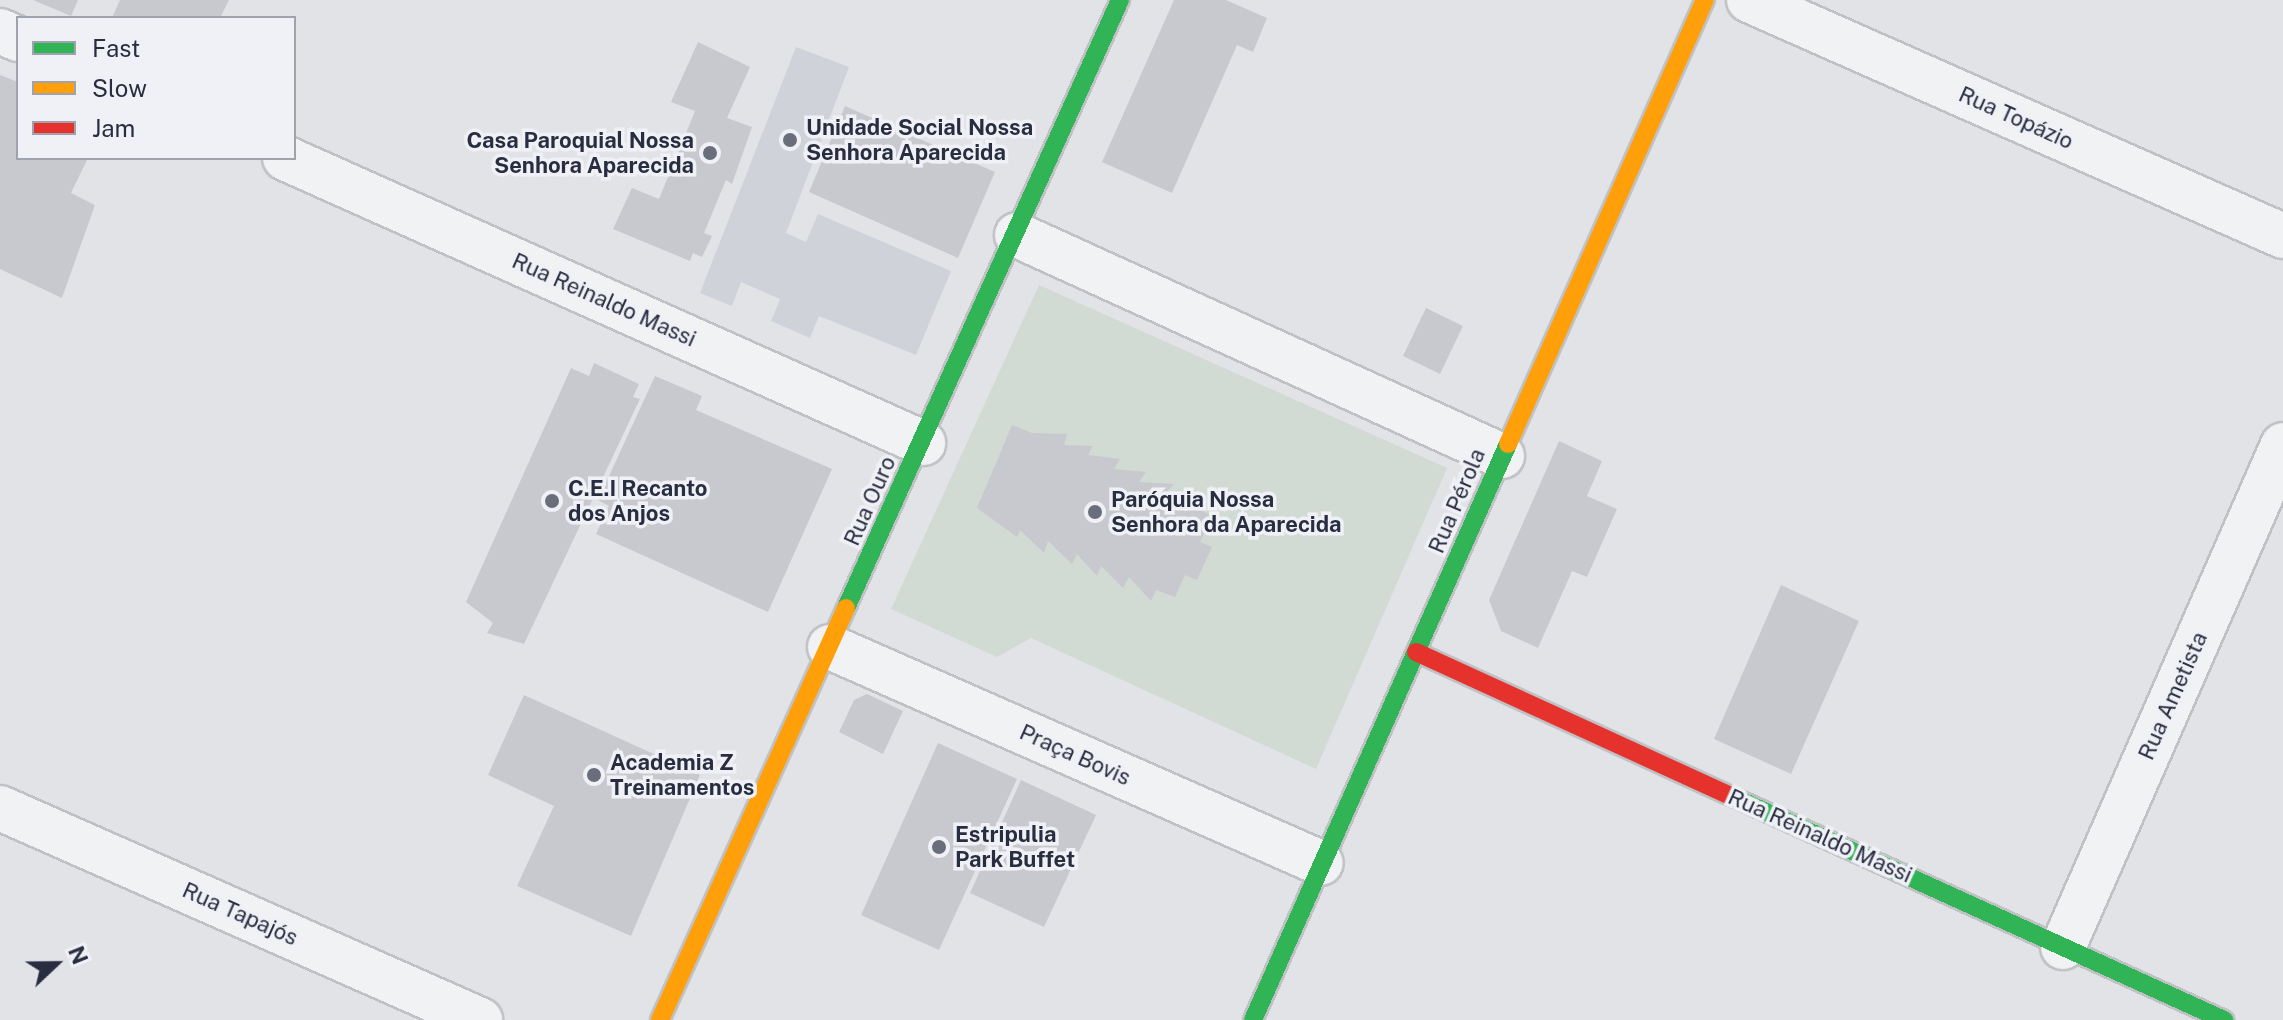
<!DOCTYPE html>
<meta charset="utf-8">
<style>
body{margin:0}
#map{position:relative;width:2283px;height:1020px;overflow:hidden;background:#e2e3e7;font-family:"Public Sans",sans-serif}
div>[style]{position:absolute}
.built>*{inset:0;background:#d0d2da}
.green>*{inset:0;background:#d1dad3}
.building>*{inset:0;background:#c8c9ce}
.roads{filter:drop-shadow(2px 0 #c0c1c5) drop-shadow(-2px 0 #c0c1c5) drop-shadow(0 2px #c0c1c5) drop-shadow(0 -2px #c0c1c5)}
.street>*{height:44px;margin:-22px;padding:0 22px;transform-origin:22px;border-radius:22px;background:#f1f2f4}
.fast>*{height:18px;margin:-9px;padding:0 9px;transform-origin:9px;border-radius:9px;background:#30b455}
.slow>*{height:18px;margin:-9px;padding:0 9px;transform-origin:9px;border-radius:9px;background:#ff9f0a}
.jam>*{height:18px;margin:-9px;padding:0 9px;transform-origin:9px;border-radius:9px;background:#e5322d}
.dots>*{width:22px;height:22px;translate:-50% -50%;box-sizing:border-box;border:4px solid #f0f1f6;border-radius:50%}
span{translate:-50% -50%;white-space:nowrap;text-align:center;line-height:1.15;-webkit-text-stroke:7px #f0f1f6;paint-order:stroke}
.street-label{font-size:22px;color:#292d40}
.poi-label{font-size:22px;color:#292d40;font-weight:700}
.left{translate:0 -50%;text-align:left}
.right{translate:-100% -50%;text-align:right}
.legend{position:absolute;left:16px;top:16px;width:280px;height:144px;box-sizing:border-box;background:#f0f1f6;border:2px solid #a0a3ad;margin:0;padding:10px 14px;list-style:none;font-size:24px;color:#292d40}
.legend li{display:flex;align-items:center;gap:16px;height:40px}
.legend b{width:40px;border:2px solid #a0a3ad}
.north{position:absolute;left:16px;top:924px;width:80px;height:80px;-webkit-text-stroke:6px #f0f1f6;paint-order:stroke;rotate:68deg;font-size:22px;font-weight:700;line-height:32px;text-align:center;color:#292d40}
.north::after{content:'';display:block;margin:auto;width:28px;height:36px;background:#292d40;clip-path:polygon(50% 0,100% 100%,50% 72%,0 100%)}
</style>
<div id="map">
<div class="built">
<div style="clip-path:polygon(796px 47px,849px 67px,786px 233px,806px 242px,818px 214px,951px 271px,916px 355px,819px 316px,810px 338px,771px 321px,780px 299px,741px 282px,732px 306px,700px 293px)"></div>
</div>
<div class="green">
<div style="clip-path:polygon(1039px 285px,1447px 468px,1316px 769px,1031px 638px,997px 657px,891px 609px)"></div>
</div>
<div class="building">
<div style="clip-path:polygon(33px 0,78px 0,71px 16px)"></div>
<div style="clip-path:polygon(120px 0,229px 0,220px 18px,112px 18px)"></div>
<div style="clip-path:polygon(1174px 0,1226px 0,1267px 18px,1253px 52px,1237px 45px,1172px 193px,1102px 162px)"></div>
<div style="clip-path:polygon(698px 42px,750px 67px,727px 118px,752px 127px,732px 184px,726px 180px,704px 233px,712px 236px,702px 257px,693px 253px,690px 261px,613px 229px,632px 188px,659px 199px,695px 111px,671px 102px)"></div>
<div style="clip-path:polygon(0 75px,18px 82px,18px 158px,88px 158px,71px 193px,95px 205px,62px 298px,0 269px)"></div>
<div style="clip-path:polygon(845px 106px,995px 172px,958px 258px,809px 192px)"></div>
<div style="clip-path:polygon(1426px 308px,1463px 326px,1440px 374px,1403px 356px)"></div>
<div style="clip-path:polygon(594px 363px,639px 384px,633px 397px,640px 399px,524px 644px,487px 633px,493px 623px,466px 602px,571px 368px,589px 376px)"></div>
<div style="clip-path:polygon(655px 376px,702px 396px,696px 410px,832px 469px,768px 612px,596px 534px,609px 506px,598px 500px)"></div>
<div style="clip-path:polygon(1012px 425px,1032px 433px,1067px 434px,1064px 445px,1093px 446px,1088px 455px,1120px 459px,1114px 469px,1146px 472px,1139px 482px,1174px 484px,1166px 493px,1200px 494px,1194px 506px,1212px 516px,1200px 542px,1212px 547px,1197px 580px,1185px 575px,1175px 597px,1156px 590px,1151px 601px,1129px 577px,1123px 588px,1101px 566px,1097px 576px,1077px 554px,1072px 564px,1048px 541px,1044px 553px,1020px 530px,1017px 537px,977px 508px)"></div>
<div style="clip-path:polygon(1559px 441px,1602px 461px,1587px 496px,1617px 509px,1587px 577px,1572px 571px,1538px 648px,1501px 631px,1489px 600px)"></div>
<div style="clip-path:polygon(1781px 585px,1859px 621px,1791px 774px,1714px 739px)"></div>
<div style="clip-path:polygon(867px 694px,903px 711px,883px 754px,839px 732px,854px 700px)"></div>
<div style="clip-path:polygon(524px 695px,700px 775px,631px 936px,517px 886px,554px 806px,488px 775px)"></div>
<div style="clip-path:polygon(938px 743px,1017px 779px,939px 950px,861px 915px)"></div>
<div style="clip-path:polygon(1021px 780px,1096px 815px,1044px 927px,970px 893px)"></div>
</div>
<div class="roads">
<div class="street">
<div style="left:1749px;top:0;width:584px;rotate:23.84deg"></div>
<div style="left:0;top:31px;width:20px;rotate:24deg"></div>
<div style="left:285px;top:158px;width:699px;rotate:24.07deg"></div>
<div style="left:1017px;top:235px;width:533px;rotate:24.5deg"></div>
<div style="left:830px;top:647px;width:536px;rotate:23.75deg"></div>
<div style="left:0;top:808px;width:525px;rotate:23.83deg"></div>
<div style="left:2063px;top:947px;width:548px;rotate:-66.33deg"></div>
</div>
<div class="fast">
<div style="left:846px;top:608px;width:667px;rotate:-65.74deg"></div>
<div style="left:1731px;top:796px;width:542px;rotate:24.44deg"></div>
<div style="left:1253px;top:1020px;width:630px;rotate:-66.12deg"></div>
</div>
<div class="slow">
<div style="left:1508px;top:444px;width:486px;rotate:-66.1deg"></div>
<div style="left:660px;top:1020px;width:452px;rotate:-65.7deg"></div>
</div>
<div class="jam">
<div style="left:1416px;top:652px;width:346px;rotate:24.6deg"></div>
</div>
</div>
<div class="dots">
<div style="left:790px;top:140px;background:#6a6d7a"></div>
<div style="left:710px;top:153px;background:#6a6d7a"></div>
<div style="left:552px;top:501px;background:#6a6d7a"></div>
<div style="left:1095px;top:512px;background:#6a6d7a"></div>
<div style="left:594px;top:775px;background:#6a6d7a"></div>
<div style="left:939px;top:847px;background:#6a6d7a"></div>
</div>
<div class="street-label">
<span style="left:2016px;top:118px;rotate:24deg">Rua Topázio</span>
<span style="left:604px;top:300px;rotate:24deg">Rua Reinaldo Massi</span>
<span style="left:870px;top:501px;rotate:-66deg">Rua Ouro</span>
<span style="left:1457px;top:501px;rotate:-67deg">Rua Pérola</span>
<span style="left:2173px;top:696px;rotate:-66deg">Rua Ametista</span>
<span style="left:1075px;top:755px;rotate:24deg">Praça Bovis</span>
<span style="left:1820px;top:836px;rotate:24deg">Rua Reinaldo Massi</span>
<span style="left:240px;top:914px;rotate:24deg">Rua Tapajós</span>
</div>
<div class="poi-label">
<span class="left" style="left:806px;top:140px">Unidade Social Nossa<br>Senhora Aparecida</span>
<span class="right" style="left:694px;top:153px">Casa Paroquial Nossa<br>Senhora Aparecida</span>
<span class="left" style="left:568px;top:501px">C.E.I Recanto<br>dos Anjos</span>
<span class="left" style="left:1111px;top:512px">Paróquia Nossa<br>Senhora da Aparecida</span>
<span class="left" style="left:610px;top:775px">Academia Z<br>Treinamentos</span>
<span class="left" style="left:955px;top:847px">Estripulia<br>Park Buffet</span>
</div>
<ul class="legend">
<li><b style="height:10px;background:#30b455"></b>Fast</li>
<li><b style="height:10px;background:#ff9f0a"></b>Slow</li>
<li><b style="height:10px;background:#e5322d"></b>Jam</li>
</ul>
<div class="north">N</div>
</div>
